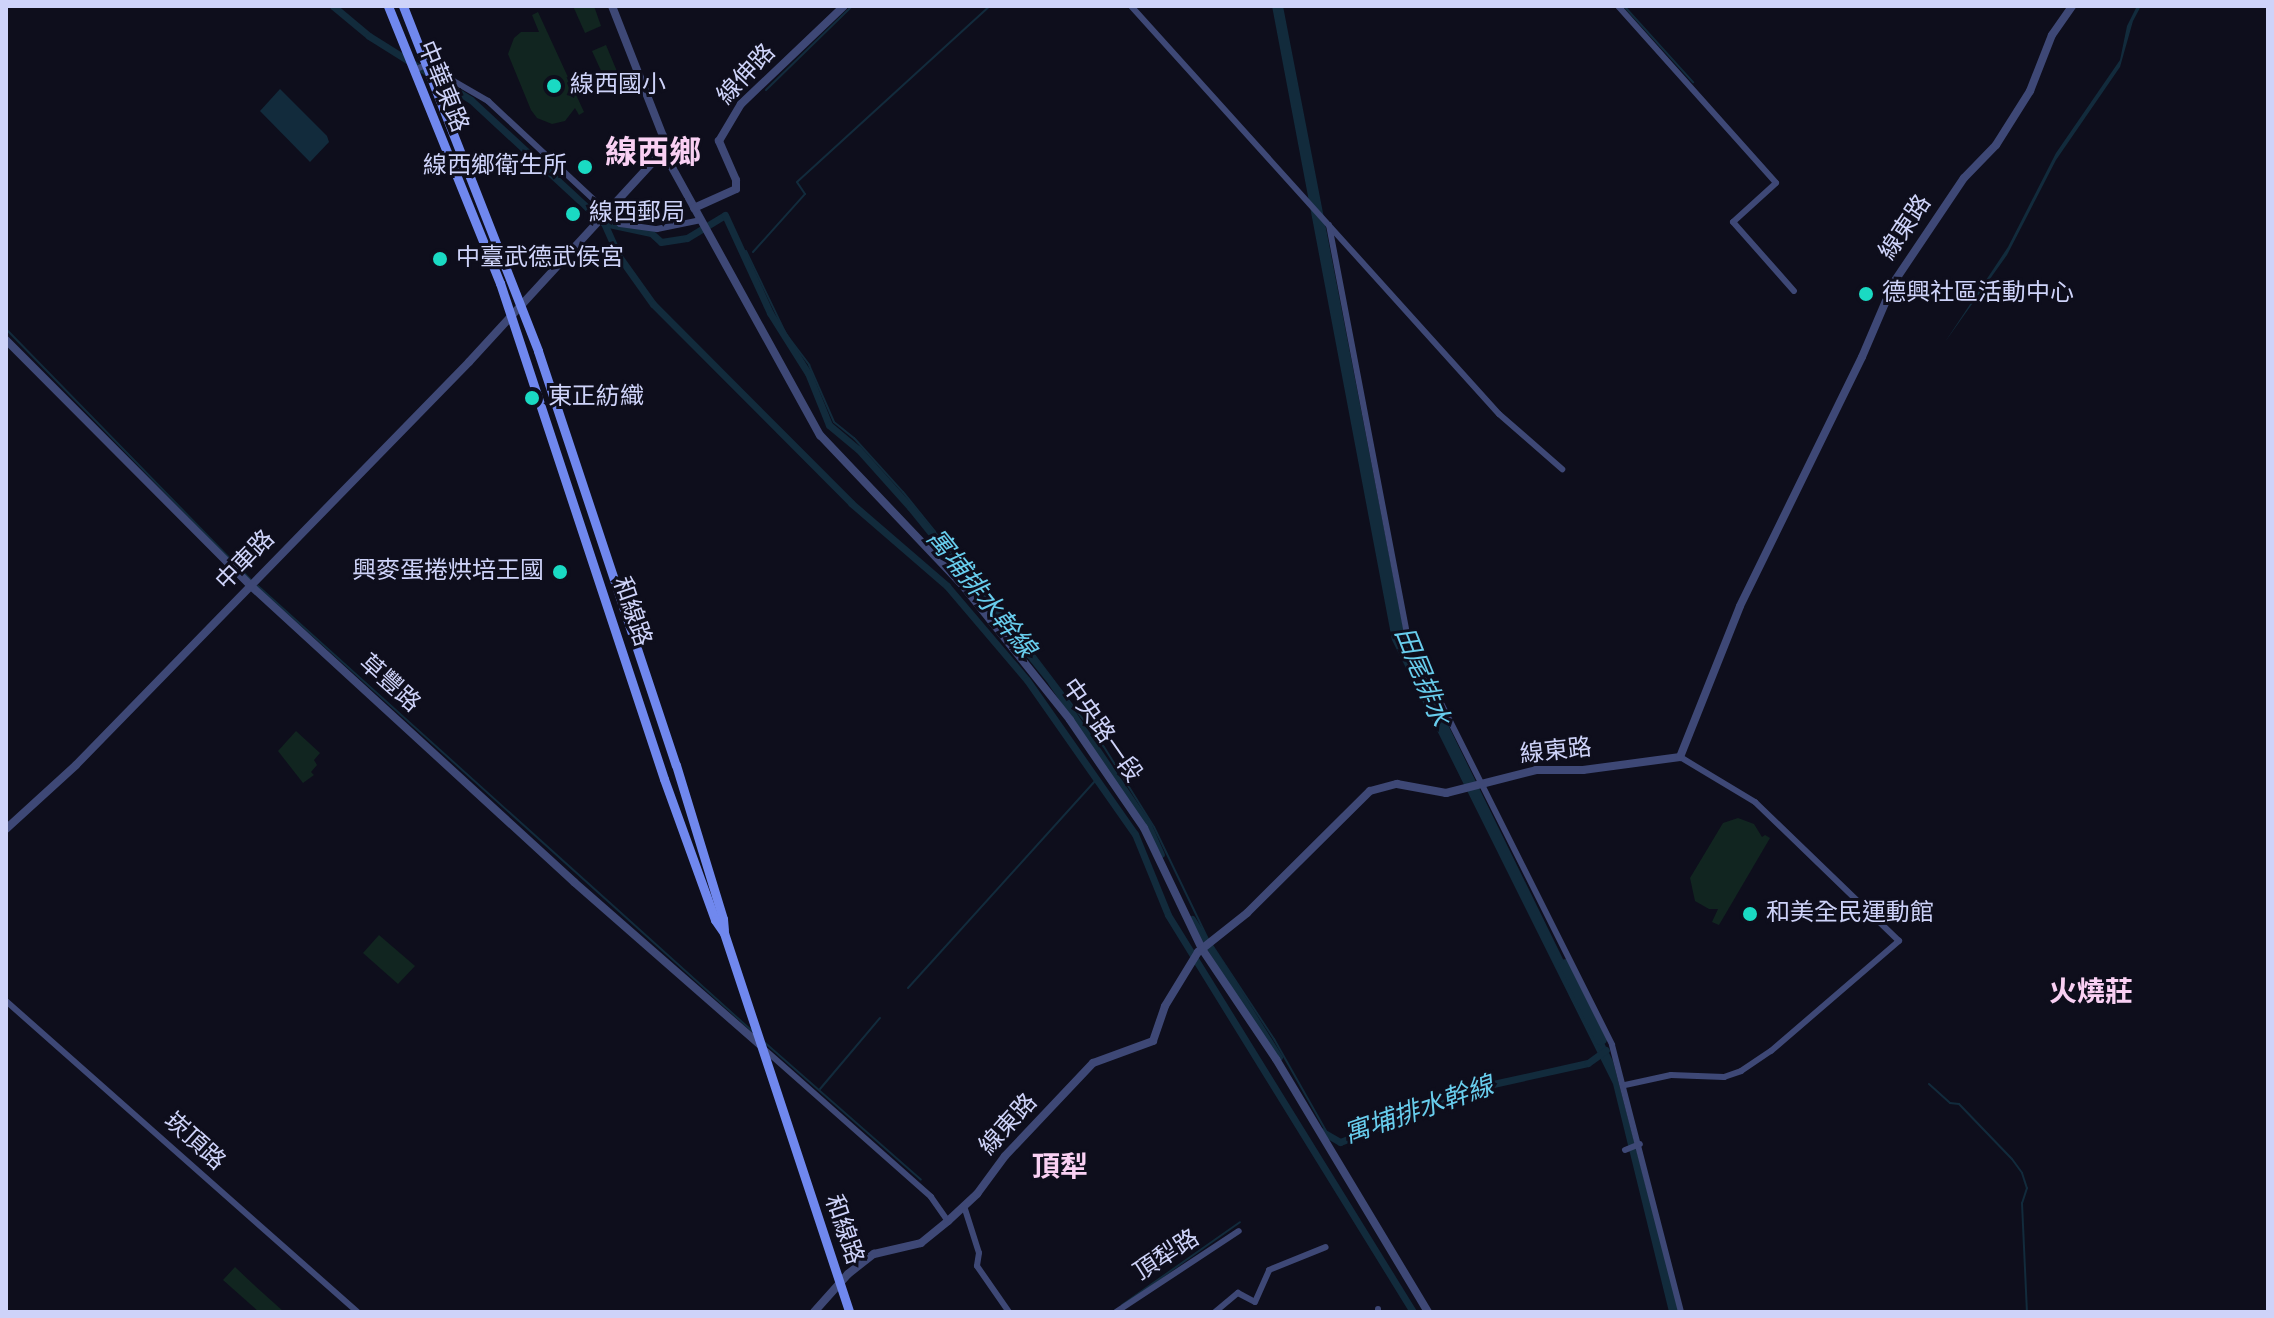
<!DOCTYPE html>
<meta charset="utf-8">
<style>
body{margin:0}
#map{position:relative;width:2274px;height:1318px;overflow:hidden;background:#0e0e1c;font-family:"Alegreya Sans","Noto Sans TC",sans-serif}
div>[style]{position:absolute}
.green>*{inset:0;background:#112520}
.water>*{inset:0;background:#122b3c}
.stream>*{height:2px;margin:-1px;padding:0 1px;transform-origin:1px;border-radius:1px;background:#122b3c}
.canal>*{height:7px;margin:-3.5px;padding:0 3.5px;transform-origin:3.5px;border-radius:3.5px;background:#122b3c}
.river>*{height:12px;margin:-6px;padding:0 6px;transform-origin:6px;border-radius:6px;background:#122b3c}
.minor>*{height:6px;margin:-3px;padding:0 3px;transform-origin:3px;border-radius:3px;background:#3e4876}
.tertiary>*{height:8px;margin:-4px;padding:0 4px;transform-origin:4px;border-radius:4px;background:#3e4876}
.secondary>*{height:9px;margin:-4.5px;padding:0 4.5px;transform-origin:4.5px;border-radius:4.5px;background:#7088ee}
.dots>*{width:22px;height:22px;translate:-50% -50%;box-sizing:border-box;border:4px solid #0e0e1c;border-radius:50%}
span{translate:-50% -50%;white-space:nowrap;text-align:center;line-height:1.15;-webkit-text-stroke:6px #0e0e1c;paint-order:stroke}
.street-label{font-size:24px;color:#ced3f9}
.poi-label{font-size:24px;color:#ced3f9}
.left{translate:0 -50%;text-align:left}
.right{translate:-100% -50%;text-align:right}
.water-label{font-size:26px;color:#68cded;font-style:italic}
.quarter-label{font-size:28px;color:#f9d0f3;font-weight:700}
.district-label{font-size:32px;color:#f9d0f3;font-weight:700}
.frame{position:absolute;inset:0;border:8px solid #ced3f9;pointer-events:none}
</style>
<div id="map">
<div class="green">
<div style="clip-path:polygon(573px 6px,594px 6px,601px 26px,585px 33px)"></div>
<div style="clip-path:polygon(538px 12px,584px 112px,579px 115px,575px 108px,565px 121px,552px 124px,537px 118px,531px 110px,508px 54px,514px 38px,521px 32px,539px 32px,532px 15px)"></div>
<div style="clip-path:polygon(606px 45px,621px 81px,608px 86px,592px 51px)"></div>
<div style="clip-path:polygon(296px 731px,320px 753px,314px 760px,317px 765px,311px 772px,314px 775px,303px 783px,278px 751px)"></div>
<div style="clip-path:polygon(1738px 818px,1754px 824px,1762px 837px,1765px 835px,1770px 838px,1719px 925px,1712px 922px,1718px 909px,1709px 909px,1695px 901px,1690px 878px,1723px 823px)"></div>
<div style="clip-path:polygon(379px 935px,415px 966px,398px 984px,363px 953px)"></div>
<div style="clip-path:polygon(235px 1267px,253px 1284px,284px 1312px,259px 1312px,223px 1280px)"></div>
</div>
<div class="water">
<div style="clip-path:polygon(1272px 6px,1283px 6px,1405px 637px,1613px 1061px,1679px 1312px,1669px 1312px,1613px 1084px,1392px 640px)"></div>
<div style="clip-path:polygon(2137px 6px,2141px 6px,2133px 21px,2120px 67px,2056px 160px,2007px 255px,1945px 342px,2008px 247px,2056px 153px,2120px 60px,2127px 26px)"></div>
<div style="clip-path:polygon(280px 89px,327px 136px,329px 142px,310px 162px,260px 111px)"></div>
</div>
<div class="stream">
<div style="left:1624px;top:6px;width:103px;rotate:47.8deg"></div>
<div style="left:766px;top:90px;width:120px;rotate:-44.3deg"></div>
<div style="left:746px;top:251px;width:92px;rotate:64.3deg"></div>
<div style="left:786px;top:334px;width:39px;rotate:53deg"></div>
<div style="left:809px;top:365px;width:62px;rotate:66.3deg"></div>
<div style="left:834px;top:422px;width:26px;rotate:39deg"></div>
<div style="left:854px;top:438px;width:73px;rotate:47.8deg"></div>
<div style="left:903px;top:492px;width:191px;rotate:51deg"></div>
<div style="left:1023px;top:640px;width:134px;rotate:52.9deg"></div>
<div style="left:1104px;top:747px;width:94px;rotate:58deg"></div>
<div style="left:1154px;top:827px;width:124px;rotate:64.3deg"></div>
<div style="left:753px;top:252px;width:78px;rotate:-48.1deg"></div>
<div style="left:805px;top:194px;width:14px;rotate:-124deg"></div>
<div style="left:797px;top:182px;width:261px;rotate:-42.4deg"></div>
<div style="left:6px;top:329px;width:354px;rotate:45.7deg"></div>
<div style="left:258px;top:586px;width:665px;rotate:42.01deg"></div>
<div style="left:1212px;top:945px;width:113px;rotate:56.6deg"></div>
<div style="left:1274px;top:1039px;width:106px;rotate:60.5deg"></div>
<div style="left:908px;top:988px;width:282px;rotate:-47.9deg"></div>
<div style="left:763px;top:1041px;width:210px;rotate:41.3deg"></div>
<div style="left:1929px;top:1084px;width:28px;rotate:42deg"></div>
<div style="left:1950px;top:1103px;width:9px;rotate:6deg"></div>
<div style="left:1959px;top:1104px;width:76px;rotate:46.1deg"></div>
<div style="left:2012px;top:1159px;width:17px;rotate:54deg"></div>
<div style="left:2022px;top:1173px;width:16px;rotate:72deg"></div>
<div style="left:2027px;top:1188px;width:16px;rotate:108deg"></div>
<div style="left:2022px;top:1203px;width:109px;rotate:87.4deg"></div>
<div style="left:820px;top:1089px;width:93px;rotate:-49.8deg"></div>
<div style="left:1122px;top:1305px;width:144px;rotate:-35.1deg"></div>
</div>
<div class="canal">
<div style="left:333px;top:6px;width:47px;rotate:39.8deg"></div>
<div style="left:369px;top:36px;width:120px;rotate:32.1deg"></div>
<div style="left:471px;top:100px;width:181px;rotate:42.8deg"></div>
<div style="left:604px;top:223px;width:48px;rotate:12deg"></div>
<div style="left:651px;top:233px;width:13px;rotate:42deg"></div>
<div style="left:661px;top:242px;width:26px;rotate:-9deg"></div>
<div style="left:687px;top:238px;width:44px;rotate:-31.2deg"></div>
<div style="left:725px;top:215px;width:108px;rotate:65.3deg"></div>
<div style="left:770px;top:313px;width:71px;rotate:57.7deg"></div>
<div style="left:808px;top:373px;width:56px;rotate:68deg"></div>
<div style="left:829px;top:425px;width:38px;rotate:40deg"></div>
<div style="left:858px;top:449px;width:78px;rotate:48.1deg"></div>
<div style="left:910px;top:507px;width:225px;rotate:51.1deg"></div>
<div style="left:1051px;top:682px;width:171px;rotate:55.8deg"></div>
<div style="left:1147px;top:823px;width:34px;rotate:66deg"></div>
<div style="left:604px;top:223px;width:35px;rotate:66deg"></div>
<div style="left:618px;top:255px;width:60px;rotate:54.5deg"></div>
<div style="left:653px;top:304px;width:281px;rotate:45.1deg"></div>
<div style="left:851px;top:503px;width:127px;rotate:40.8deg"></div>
<div style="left:947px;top:586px;width:123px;rotate:49.6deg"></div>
<div style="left:1027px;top:680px;width:188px;rotate:55deg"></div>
<div style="left:1135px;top:834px;width:87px;rotate:67.8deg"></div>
<div style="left:1168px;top:915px;width:467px;rotate:58.3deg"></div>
<div style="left:1192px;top:919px;width:163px;rotate:57.8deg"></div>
<div style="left:1321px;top:1131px;width:22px;rotate:30deg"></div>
<div style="left:1340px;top:1142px;width:164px;rotate:-20.8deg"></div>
<div style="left:1493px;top:1084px;width:97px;rotate:-12.5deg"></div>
<div style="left:1588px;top:1063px;width:22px;rotate:-36deg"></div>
</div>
<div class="river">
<div style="left:1566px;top:965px;width:82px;rotate:64.7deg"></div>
</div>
<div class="minor">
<div style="left:1131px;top:6px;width:549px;rotate:47.95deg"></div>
<div style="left:1499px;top:414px;width:84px;rotate:41.1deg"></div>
<div style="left:1618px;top:6px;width:237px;rotate:48.2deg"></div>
<div style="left:1776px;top:183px;width:58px;rotate:137.8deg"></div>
<div style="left:1733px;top:222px;width:92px;rotate:48.5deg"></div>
<div style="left:414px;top:70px;width:13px;rotate:-23deg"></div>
<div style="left:426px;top:65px;width:72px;rotate:30.1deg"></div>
<div style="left:488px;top:101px;width:180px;rotate:43deg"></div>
<div style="left:620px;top:224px;width:37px;rotate:8deg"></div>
<div style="left:657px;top:229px;width:45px;rotate:-11.6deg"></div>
<div style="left:1329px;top:225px;width:417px;rotate:79.2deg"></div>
<div style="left:1407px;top:635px;width:458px;rotate:63.4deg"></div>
<div style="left:1612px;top:1045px;width:276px;rotate:75.5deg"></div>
<div style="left:6px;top:1001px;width:469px;rotate:41.5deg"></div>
<div style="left:764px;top:1049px;width:223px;rotate:41.5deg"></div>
<div style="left:931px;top:1197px;width:29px;rotate:55deg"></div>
<div style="left:1625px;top:1085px;width:47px;rotate:-12.3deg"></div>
<div style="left:1671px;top:1075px;width:53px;rotate:2.2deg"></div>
<div style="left:1724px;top:1077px;width:18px;rotate:-19deg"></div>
<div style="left:1741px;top:1071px;width:36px;rotate:-34deg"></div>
<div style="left:1771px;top:1051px;width:169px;rotate:-40.7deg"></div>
<div style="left:1899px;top:941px;width:200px;rotate:-136deg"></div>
<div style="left:1755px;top:802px;width:87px;rotate:-149deg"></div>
<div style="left:1625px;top:1150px;width:16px;rotate:-22deg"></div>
<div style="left:964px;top:1206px;width:49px;rotate:72.3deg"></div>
<div style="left:979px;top:1253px;width:13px;rotate:99deg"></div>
<div style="left:977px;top:1266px;width:56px;rotate:55.2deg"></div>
<div style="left:1116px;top:1312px;width:147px;rotate:-33.4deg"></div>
<div style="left:1215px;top:1312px;width:30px;rotate:-40deg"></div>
<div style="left:1238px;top:1293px;width:19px;rotate:28deg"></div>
<div style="left:1255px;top:1302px;width:35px;rotate:-66deg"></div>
<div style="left:1269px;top:1270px;width:61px;rotate:-22deg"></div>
<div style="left:1378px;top:1312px;width:3px;rotate:-90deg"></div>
</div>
<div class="tertiary">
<div style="left:612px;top:6px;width:140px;rotate:68.6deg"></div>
<div style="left:663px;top:136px;width:15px;rotate:90deg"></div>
<div style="left:663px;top:151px;width:325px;rotate:61.1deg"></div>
<div style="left:820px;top:435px;width:209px;rotate:46.5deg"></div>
<div style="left:964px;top:587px;width:170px;rotate:51.4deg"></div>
<div style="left:1070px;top:720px;width:131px;rotate:55.6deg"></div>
<div style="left:1144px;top:828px;width:134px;rotate:64.4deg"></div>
<div style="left:1202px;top:949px;width:133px;rotate:56.1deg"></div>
<div style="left:1276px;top:1059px;width:295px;rotate:59deg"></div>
<div style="left:694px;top:208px;width:46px;rotate:-24.3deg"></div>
<div style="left:736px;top:189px;width:9px;rotate:-90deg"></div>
<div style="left:736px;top:180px;width:43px;rotate:-113.6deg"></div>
<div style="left:719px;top:141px;width:43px;rotate:-59.3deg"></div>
<div style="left:741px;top:104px;width:142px;rotate:-43.6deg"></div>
<div style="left:6px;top:340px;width:346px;rotate:45.1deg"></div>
<div style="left:250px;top:585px;width:440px;rotate:42.5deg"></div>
<div style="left:574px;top:882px;width:246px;rotate:41.2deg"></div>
<div style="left:6px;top:829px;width:95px;rotate:-42.4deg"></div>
<div style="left:76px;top:765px;width:563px;rotate:-45.72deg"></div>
<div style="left:469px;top:362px;width:287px;rotate:-47.4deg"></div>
<div style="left:814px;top:1312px;width:51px;rotate:-48.2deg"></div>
<div style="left:848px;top:1274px;width:33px;rotate:-38deg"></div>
<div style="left:874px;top:1254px;width:48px;rotate:-13.2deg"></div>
<div style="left:921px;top:1243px;width:35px;rotate:-39deg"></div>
<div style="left:948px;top:1221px;width:40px;rotate:-43deg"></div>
<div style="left:977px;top:1194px;width:47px;rotate:-53.6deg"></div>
<div style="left:1005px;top:1156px;width:128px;rotate:-46.6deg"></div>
<div style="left:1093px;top:1063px;width:64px;rotate:-20.1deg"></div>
<div style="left:1153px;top:1041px;width:37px;rotate:-71deg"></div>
<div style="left:1165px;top:1006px;width:63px;rotate:-58.6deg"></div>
<div style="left:1198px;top:952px;width:63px;rotate:-38.5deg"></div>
<div style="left:1247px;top:913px;width:173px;rotate:-44.8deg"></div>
<div style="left:1370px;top:791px;width:28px;rotate:-15deg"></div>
<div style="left:1397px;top:784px;width:50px;rotate:10.4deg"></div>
<div style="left:1446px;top:793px;width:93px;rotate:-14.3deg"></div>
<div style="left:1536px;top:770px;width:47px"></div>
<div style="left:1583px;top:770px;width:98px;rotate:-7.6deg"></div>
<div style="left:1680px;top:757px;width:162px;rotate:-68.3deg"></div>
<div style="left:1740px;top:606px;width:277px;rotate:-63.9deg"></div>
<div style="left:1862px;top:357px;width:82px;rotate:-66.9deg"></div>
<div style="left:1894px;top:282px;width:125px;rotate:-56.1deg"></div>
<div style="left:1964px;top:178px;width:46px;rotate:-45.9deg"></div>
<div style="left:1996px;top:145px;width:64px;rotate:-57.8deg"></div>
<div style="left:2030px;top:91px;width:60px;rotate:-68.6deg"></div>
<div style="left:2052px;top:35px;width:35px;rotate:-55deg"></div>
</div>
<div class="secondary">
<div style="left:388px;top:6px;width:299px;rotate:68deg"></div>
<div style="left:500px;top:283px;width:522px;rotate:71.7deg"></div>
<div style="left:664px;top:779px;width:150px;rotate:70.1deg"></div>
<div style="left:715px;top:920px;width:16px;rotate:55deg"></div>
<div style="left:724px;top:933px;width:399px;rotate:71.7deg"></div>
<div style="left:403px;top:6px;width:370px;rotate:68.6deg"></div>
<div style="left:538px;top:351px;width:436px;rotate:71.6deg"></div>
<div style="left:676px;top:765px;width:161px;rotate:73deg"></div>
<div style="left:723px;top:919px;width:11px;rotate:85deg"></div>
</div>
<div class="dots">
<div style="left:554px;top:86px;background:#1adac3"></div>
<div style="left:585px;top:167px;background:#1adac3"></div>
<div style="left:573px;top:214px;background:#1adac3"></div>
<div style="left:440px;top:259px;background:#1adac3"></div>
<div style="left:1866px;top:294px;background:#1adac3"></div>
<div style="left:532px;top:398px;background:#1adac3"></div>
<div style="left:560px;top:572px;background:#1adac3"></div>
<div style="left:1750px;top:914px;background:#1adac3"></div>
</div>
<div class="street-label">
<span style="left:747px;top:75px;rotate:-47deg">線伸路</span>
<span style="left:442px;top:87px;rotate:68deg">中華東路</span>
<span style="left:1906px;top:228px;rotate:-56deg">線東路</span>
<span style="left:246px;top:561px;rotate:-46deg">中車路</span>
<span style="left:631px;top:612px;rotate:71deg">和線路</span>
<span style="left:389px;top:684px;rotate:42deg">草豐路</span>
<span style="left:1101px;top:731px;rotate:55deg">中央路一段</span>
<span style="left:1556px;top:752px;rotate:-6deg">線東路</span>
<span style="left:1009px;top:1125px;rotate:-48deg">線東路</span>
<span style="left:194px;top:1142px;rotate:42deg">崁頂路</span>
<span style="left:843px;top:1230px;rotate:71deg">和線路</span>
<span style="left:1167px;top:1256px;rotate:-33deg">頂犁路</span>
</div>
<div class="poi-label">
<span class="left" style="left:570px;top:86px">線西國小</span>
<span class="right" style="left:567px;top:167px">線西鄉衛生所</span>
<span class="left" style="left:589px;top:214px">線西郵局</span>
<span class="left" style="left:456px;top:259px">中臺武德武侯宮</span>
<span class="left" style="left:1882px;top:294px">德興社區活動中心</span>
<span class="left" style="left:548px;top:398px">東正紡織</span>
<span class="right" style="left:544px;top:572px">興麥蛋捲烘培王國</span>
<span class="left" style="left:1766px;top:914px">和美全民運動館</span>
</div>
<div class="water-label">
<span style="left:980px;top:594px;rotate:51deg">寓埔排水幹線</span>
<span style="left:1421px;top:677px;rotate:68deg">田尾排水</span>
<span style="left:1419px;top:1111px;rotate:-19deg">寓埔排水幹線</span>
</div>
<div class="quarter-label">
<span style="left:2091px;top:993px">火燒莊</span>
<span style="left:1060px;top:1168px">頂犁</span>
</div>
<div class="district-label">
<span style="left:653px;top:153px">線西鄉</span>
</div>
<div class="frame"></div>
</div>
